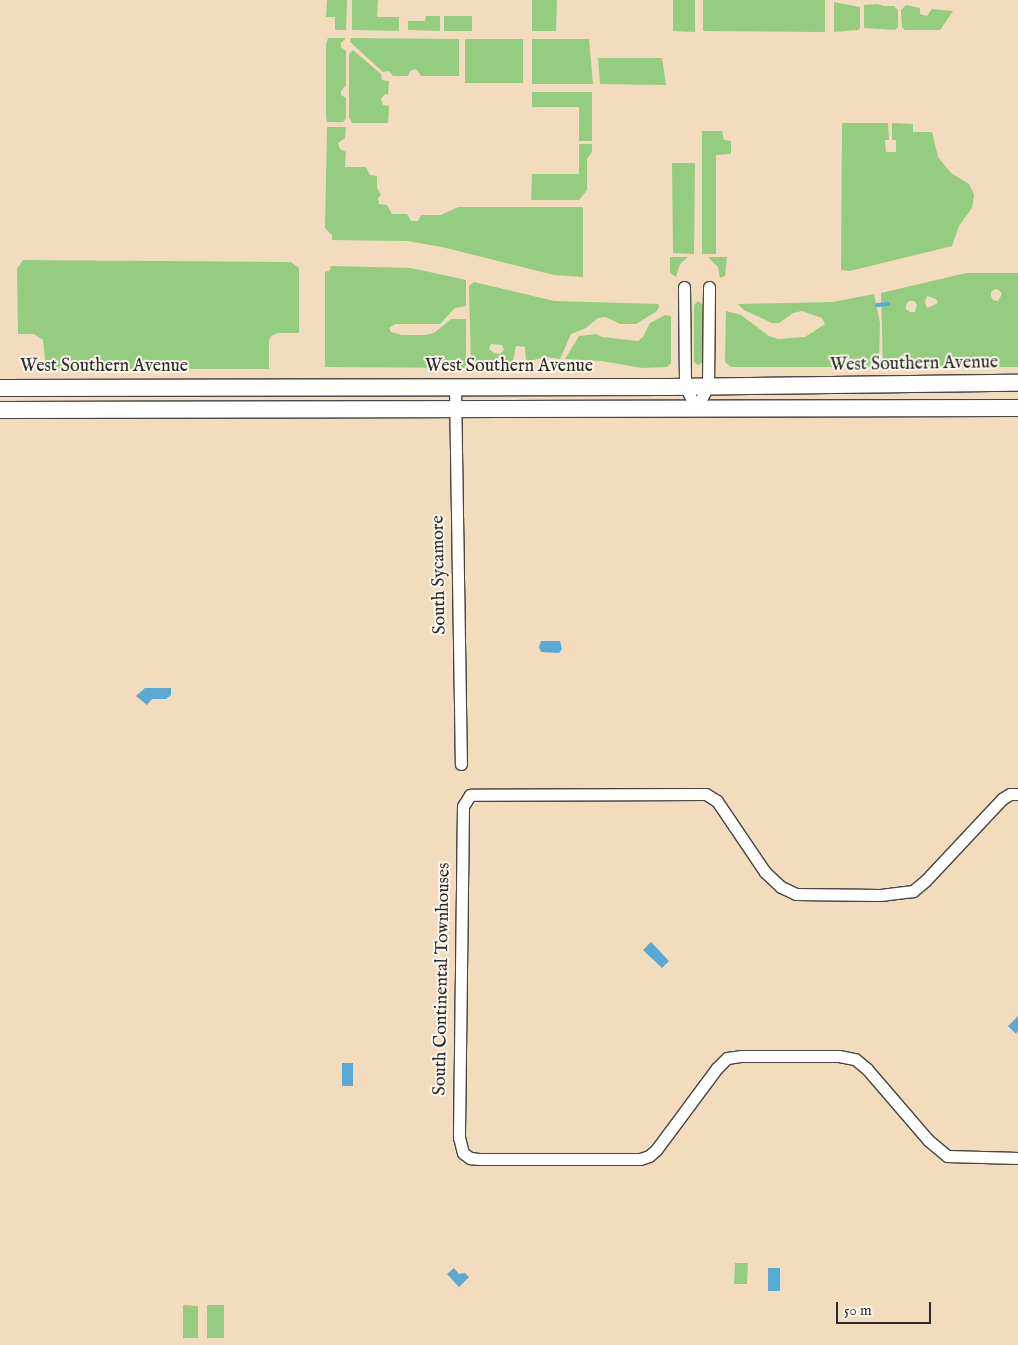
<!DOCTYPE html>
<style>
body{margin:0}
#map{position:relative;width:1018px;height:1345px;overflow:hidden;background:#f3dbbd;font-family:"IM FELL English",serif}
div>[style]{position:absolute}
.green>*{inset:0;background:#94cd80}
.water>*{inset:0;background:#5aa9d4}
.stream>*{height:4px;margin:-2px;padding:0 2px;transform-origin:2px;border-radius:2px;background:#5aa9d4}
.roads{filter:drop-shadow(1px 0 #494541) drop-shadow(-1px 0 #494541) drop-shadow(0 1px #494541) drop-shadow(0 -1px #494541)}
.street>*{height:11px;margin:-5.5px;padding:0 5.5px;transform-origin:5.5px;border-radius:5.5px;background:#fff}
.secondary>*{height:16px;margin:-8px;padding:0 8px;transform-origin:8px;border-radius:8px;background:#fff}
span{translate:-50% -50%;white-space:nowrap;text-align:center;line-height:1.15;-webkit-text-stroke:4px #fbf7ec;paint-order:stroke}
.street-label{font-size:18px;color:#2b2b2b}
.scale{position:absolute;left:836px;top:1302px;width:95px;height:22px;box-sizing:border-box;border:2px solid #2b2b2b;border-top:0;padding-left:6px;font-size:15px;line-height:18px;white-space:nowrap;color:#2b2b2b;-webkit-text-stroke:4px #fbf7ec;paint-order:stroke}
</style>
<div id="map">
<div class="green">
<div style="clip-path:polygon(327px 0,347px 0,346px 30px,335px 30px,335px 17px,326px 17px)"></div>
<div style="clip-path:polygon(352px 0,378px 0,377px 17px,399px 17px,399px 31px,352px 30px)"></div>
<div style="clip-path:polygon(532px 0,557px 0,556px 31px,532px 31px)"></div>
<div style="clip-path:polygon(673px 0,695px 0,695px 32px,673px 31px)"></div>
<div style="clip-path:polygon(703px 0,825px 0,825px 32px,703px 31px)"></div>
<div style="clip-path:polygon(834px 2px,860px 7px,860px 28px,858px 30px,834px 32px)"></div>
<div style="clip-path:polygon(877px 4px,884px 6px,894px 6px,898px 10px,898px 27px,895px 30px,864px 28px,864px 5px)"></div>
<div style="clip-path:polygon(906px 5px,920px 8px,920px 14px,927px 16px,932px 9px,953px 11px,940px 30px,905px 30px,902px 27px,901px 10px)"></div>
<div style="clip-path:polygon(426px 16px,440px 16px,440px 31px,408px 30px,408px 21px,425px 21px)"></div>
<div style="clip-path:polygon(444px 16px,472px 16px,472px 31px,444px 31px)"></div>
<div style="clip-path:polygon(328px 38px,346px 38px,341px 43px,341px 47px,346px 51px,346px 85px,341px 91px,341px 95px,346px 98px,346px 118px,343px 122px,327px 122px,326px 116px,326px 45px)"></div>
<div style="clip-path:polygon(351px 38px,459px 39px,459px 76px,421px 76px,416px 69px,410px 71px,408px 76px,393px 76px,389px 71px,383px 72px,350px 42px)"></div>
<div style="clip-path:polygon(465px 39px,523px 39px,523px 83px,465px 83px)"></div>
<div style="clip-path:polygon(532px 39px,589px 39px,593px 84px,532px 84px)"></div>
<div style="clip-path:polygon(353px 50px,381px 74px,382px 80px,389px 81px,388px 95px,385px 94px,381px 99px,383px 105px,389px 106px,388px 123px,352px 123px,349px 117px,349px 54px)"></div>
<div style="clip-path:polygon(598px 58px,662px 58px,666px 85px,600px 84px)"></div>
<div style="clip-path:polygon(532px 92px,592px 92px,592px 141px,579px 141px,579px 107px,532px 107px)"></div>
<div style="clip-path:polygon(842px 123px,888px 123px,889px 140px,885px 140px,886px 152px,896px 152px,896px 140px,892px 140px,892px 123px,913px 124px,913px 132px,932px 132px,938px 157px,951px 173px,969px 184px,974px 195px,972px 208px,959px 226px,952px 246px,850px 271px,841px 270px)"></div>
<div style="clip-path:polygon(327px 127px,346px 127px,345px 138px,338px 143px,340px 149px,346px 152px,345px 167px,366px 167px,370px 175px,377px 176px,377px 188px,381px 195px,378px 198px,379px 204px,387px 205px,392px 214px,407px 214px,411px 221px,418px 221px,421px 215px,441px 215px,458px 207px,583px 207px,583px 277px,554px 275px,442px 247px,407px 241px,332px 240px,332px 235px,325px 228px)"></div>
<div style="clip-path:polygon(702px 131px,722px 131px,724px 140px,731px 141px,731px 154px,716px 155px,716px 254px,702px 254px)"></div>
<div style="clip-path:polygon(579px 144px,592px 144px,592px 152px,587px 159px,587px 190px,579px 200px,531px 200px,532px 174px,579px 174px)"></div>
<div style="clip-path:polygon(672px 163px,695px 163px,694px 254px,673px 253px)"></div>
<div style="clip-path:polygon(670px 257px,688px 257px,680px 264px,676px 277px,670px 273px)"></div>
<div style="clip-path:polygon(708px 257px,727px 257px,725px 276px,720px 278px,718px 267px)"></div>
<div style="clip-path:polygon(23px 260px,291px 262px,299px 268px,299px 333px,278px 333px,271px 336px,269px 340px,269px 369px,46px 369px,43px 340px,34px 334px,18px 334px,17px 269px)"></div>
<div style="clip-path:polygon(331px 266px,411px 268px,466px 280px,466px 306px,455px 308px,440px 324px,395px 324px,389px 328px,391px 332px,402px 335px,426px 335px,434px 333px,451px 319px,466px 319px,466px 368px,325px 367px,325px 272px,330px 270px)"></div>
<div style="clip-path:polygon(evenodd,966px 273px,1018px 273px,1018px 367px,883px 367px,881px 293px,966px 273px,995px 289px,999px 290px,1002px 294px,998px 301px,993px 300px,991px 296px,991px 292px,995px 289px,966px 273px,927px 296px,936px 299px,938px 303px,927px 308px,925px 302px,927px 296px,966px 273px,909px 301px,914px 301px,917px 305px,915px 312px,910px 312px,906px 309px,906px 305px,909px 301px)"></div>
<div style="clip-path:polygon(evenodd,474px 282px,554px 301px,658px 304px,659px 307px,657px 311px,636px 324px,620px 324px,606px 317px,598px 318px,586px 328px,571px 334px,560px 359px,545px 357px,526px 362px,525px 347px,516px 346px,513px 361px,508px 368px,471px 368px,469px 286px,474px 282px,491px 344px,502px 345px,504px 350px,500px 354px,494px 353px,489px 349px,491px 344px)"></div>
<div style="clip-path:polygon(874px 294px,880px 323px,879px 364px,877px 367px,731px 367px,725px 362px,726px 311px,741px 315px,769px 336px,778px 339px,805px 337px,825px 324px,822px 318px,802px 311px,793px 313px,779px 323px,772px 323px,744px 310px,738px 304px,833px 302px)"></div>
<div style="clip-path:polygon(698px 301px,703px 305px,703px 362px,698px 365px,694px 362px,694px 305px)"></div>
<div style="clip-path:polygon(665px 315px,671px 316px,671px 363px,667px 367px,642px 368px,602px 361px,565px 359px,579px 336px,596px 334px,602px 337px,638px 341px,643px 337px,650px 323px)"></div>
<div style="clip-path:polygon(735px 1263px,748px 1263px,747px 1284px,734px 1284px)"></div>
<div style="clip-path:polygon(183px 1305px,198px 1306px,198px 1338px,183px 1338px)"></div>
<div style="clip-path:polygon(207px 1305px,224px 1305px,224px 1338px,207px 1338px)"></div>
</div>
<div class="water">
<div style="clip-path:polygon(541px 641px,560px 641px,562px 649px,559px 653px,541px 652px,539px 647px)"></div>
<div style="clip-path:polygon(145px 688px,171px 688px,171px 695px,166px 699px,152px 699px,147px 705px,136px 696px)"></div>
<div style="clip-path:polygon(651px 942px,669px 961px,662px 968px,643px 950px)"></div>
<div style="clip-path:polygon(1018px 1016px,1018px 1031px,1016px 1034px,1008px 1026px)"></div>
<div style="clip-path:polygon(342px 1063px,353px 1063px,353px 1086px,342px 1086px)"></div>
<div style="clip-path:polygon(454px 1268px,459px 1274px,465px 1273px,469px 1277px,459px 1287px,447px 1274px)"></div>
<div style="clip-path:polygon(768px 1268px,780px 1268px,780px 1291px,768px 1291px)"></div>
</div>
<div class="stream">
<div style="left:877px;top:305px;width:11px;rotate:-5deg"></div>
<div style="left:878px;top:362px;width:9px;rotate:-6deg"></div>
</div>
<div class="roads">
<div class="street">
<div style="left:684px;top:287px;width:99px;rotate:89.4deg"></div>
<div style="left:685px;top:386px;width:25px;rotate:63deg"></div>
<div style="left:455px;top:387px;width:377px;rotate:89.1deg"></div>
<div style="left:696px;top:408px;width:25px;rotate:-61deg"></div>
<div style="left:708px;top:386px;width:99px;rotate:-89.4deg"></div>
<div style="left:1018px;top:794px;width:8px;rotate:180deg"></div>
<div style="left:1010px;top:794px;width:9px;rotate:148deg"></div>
<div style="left:1002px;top:799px;width:112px;rotate:133.2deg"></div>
<div style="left:925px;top:881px;width:16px;rotate:140deg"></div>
<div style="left:913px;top:891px;width:33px;rotate:173deg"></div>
<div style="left:880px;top:895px;width:84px;rotate:-179.3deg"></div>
<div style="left:796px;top:894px;width:17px;rotate:-155deg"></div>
<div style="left:781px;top:887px;width:22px;rotate:-137deg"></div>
<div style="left:765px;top:872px;width:86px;rotate:-124.1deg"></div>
<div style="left:717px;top:801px;width:13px;rotate:-148deg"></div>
<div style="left:706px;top:794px;width:236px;rotate:179.8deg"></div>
<div style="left:470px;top:795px;width:13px;rotate:122deg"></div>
<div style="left:463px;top:806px;width:331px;rotate:90.7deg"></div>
<div style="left:459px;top:1137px;width:16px;rotate:76deg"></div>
<div style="left:463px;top:1153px;width:9px;rotate:36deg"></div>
<div style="left:470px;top:1158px;width:9px;rotate:6deg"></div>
<div style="left:479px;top:1159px;width:161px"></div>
<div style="left:640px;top:1159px;width:9px;rotate:-18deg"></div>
<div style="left:649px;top:1156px;width:9px;rotate:-41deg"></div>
<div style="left:656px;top:1150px;width:102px;rotate:-53.4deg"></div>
<div style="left:717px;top:1068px;width:14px;rotate:-45deg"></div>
<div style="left:727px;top:1058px;width:15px;rotate:-8deg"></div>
<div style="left:742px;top:1056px;width:97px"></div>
<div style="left:839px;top:1056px;width:16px;rotate:11deg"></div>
<div style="left:855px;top:1059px;width:16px;rotate:40deg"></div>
<div style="left:867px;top:1069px;width:94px;rotate:49.3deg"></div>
<div style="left:928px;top:1140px;width:25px;rotate:40deg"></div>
<div style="left:947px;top:1156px;width:71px;rotate:1.6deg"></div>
</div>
<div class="secondary">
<div style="left:0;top:388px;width:669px;rotate:-0.09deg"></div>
<div style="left:669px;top:387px;width:349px;rotate:-0.7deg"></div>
<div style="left:0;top:410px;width:1018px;rotate:-0.11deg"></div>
</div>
</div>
<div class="street-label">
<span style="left:914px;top:365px;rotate:-1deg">West Southern Avenue</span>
<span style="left:104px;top:367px">West Southern Avenue</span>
<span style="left:509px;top:367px">West Southern Avenue</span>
<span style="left:440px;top:575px;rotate:-91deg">South Sycamore</span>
<span style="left:443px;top:979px;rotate:-89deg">South Continental Townhouses</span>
</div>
<div class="scale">50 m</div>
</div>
